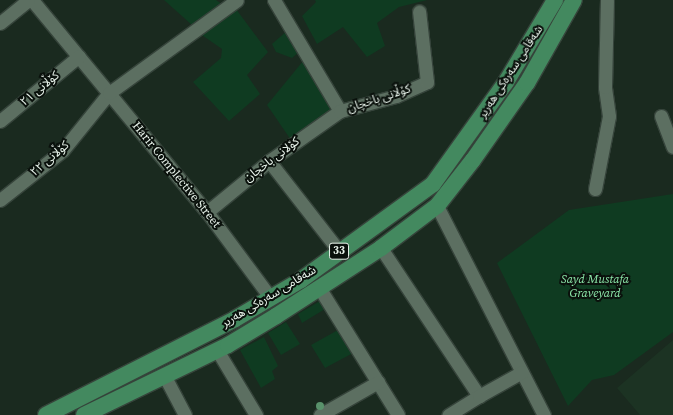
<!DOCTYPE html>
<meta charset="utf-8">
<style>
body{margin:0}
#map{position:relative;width:673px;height:415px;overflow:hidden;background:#1a2a1f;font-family:"Source Serif 4","Noto Sans Arabic",serif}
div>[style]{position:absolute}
.built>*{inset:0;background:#1c3323}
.green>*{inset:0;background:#0f3b21}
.roads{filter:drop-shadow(1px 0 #36443b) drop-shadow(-1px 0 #36443b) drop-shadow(0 1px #36443b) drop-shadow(0 -1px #36443b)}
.minor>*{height:13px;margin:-6.5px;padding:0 6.5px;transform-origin:6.5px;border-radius:6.5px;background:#5c6f61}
.major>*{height:16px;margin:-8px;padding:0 8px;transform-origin:8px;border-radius:8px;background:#43895f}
.trees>*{width:8px;height:8px;margin:-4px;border-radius:50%;background:#59926b}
span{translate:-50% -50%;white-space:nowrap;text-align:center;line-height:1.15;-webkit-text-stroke:4px #0a110c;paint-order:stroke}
.shield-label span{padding:1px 3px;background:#0a110c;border:1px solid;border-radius:3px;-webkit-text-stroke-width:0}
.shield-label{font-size:11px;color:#e9f4ec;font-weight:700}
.street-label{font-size:12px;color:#e9f4ec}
.park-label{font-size:12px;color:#8de8aa;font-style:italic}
</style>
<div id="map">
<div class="built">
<div style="clip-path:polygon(673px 340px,673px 415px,640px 415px,617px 388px)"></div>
</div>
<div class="green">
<div style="clip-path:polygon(164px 0,216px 0,223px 5px,192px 25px)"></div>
<div style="clip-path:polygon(315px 0,427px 0,399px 7px,377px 23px,385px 46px,367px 57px,343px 27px,317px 44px,302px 16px,316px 2px)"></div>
<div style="clip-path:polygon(236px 9px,268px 52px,247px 75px,260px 94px,229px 121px,193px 82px,221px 58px,222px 49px,199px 33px)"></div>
<div style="clip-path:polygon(288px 30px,299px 52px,292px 58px,276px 52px,272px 44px)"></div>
<div style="clip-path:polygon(308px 55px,338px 104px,291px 140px,267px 105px)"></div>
<div style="clip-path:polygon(673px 194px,673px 332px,614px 375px,592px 380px,568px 406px,497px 263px,569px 210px)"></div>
<div style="clip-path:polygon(320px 301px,325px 309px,302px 323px,298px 314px)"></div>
<div style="clip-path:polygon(286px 322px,300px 344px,281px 355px,268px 333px)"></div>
<div style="clip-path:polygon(338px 330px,353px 353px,325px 368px,311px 345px)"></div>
<div style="clip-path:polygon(264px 337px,278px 366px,272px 371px,275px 379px,261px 388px,240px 350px)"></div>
</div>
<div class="roads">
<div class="minor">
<div style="left:32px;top:0;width:275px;rotate:50.5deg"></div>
<div style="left:207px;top:212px;width:106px;rotate:53.5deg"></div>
<div style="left:274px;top:0;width:129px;rotate:59.3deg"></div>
<div style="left:0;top:23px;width:36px;rotate:-39deg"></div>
<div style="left:661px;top:116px;width:33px;rotate:69deg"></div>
<div style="left:0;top:121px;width:102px;rotate:-39.4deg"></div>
<div style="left:269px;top:161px;width:114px;rotate:52.1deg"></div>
<div style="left:595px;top:189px;width:74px;rotate:-79.1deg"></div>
<div style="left:609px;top:116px;width:29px;rotate:-98deg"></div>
<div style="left:605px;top:87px;width:87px;rotate:-88.7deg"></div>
<div style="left:0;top:200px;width:80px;rotate:-38.4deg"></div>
<div style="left:63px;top:150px;width:73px;rotate:-51.1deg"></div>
<div style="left:109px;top:93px;width:158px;rotate:-36deg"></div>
<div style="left:437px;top:206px;width:235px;rotate:62.9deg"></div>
<div style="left:207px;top:212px;width:80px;rotate:-39.4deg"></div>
<div style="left:269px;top:161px;width:87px;rotate:-35.2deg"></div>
<div style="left:340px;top:111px;width:58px;rotate:-15deg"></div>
<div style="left:396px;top:96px;width:34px;rotate:-24deg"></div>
<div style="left:427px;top:82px;width:71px;rotate:-96.4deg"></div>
<div style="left:381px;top:248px;width:178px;rotate:56.5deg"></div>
<div style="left:479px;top:396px;width:36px;rotate:148deg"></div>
<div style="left:320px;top:289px;width:148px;rotate:58.2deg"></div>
<div style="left:217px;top:350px;width:76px;rotate:59deg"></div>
<div style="left:164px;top:375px;width:45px;rotate:62.3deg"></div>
<div style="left:479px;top:396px;width:49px;rotate:-29.2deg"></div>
<div style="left:320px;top:415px;width:67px;rotate:-29.6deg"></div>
</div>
<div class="major">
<div style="left:46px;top:415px;width:212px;rotate:-26.9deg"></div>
<div style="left:235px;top:319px;width:77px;rotate:-30.6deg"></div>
<div style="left:301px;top:280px;width:163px;rotate:-36deg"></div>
<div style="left:433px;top:184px;width:125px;rotate:-54.4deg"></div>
<div style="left:506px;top:82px;width:96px;rotate:-59.1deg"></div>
<div style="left:84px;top:415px;width:160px;rotate:-25.9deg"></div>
<div style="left:228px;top:345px;width:56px;rotate:-31.1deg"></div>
<div style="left:276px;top:316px;width:125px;rotate:-32.9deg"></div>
<div style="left:381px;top:248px;width:70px;rotate:-36.9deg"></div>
<div style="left:437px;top:206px;width:58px;rotate:-52deg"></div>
<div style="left:473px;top:160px;width:94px;rotate:-55deg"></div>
<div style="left:527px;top:83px;width:95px;rotate:-60.5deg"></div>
</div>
</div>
<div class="trees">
<div style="left:320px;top:406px"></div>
</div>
<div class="shield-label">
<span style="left:339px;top:251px">33</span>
</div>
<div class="street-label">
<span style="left:511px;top:72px;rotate:-57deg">شەقامی سەرەکی هەریر</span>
<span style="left:40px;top:89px;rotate:-40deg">کۆڵانی ٢١</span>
<span style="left:379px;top:99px;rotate:-18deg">کۆڵانی باخچان</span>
<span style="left:50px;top:159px;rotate:-41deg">کۆڵانی ٢٢</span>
<span style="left:272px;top:160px;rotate:-37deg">کۆلانی باخچان</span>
<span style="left:176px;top:175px;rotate:51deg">Harir Complective Street</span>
<span style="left:269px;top:297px;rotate:-31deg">شەقامی سەرەکی هەریر</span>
</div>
<div class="park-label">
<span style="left:595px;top:287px">Sayd Mustafa<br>Graveyard</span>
</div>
</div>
